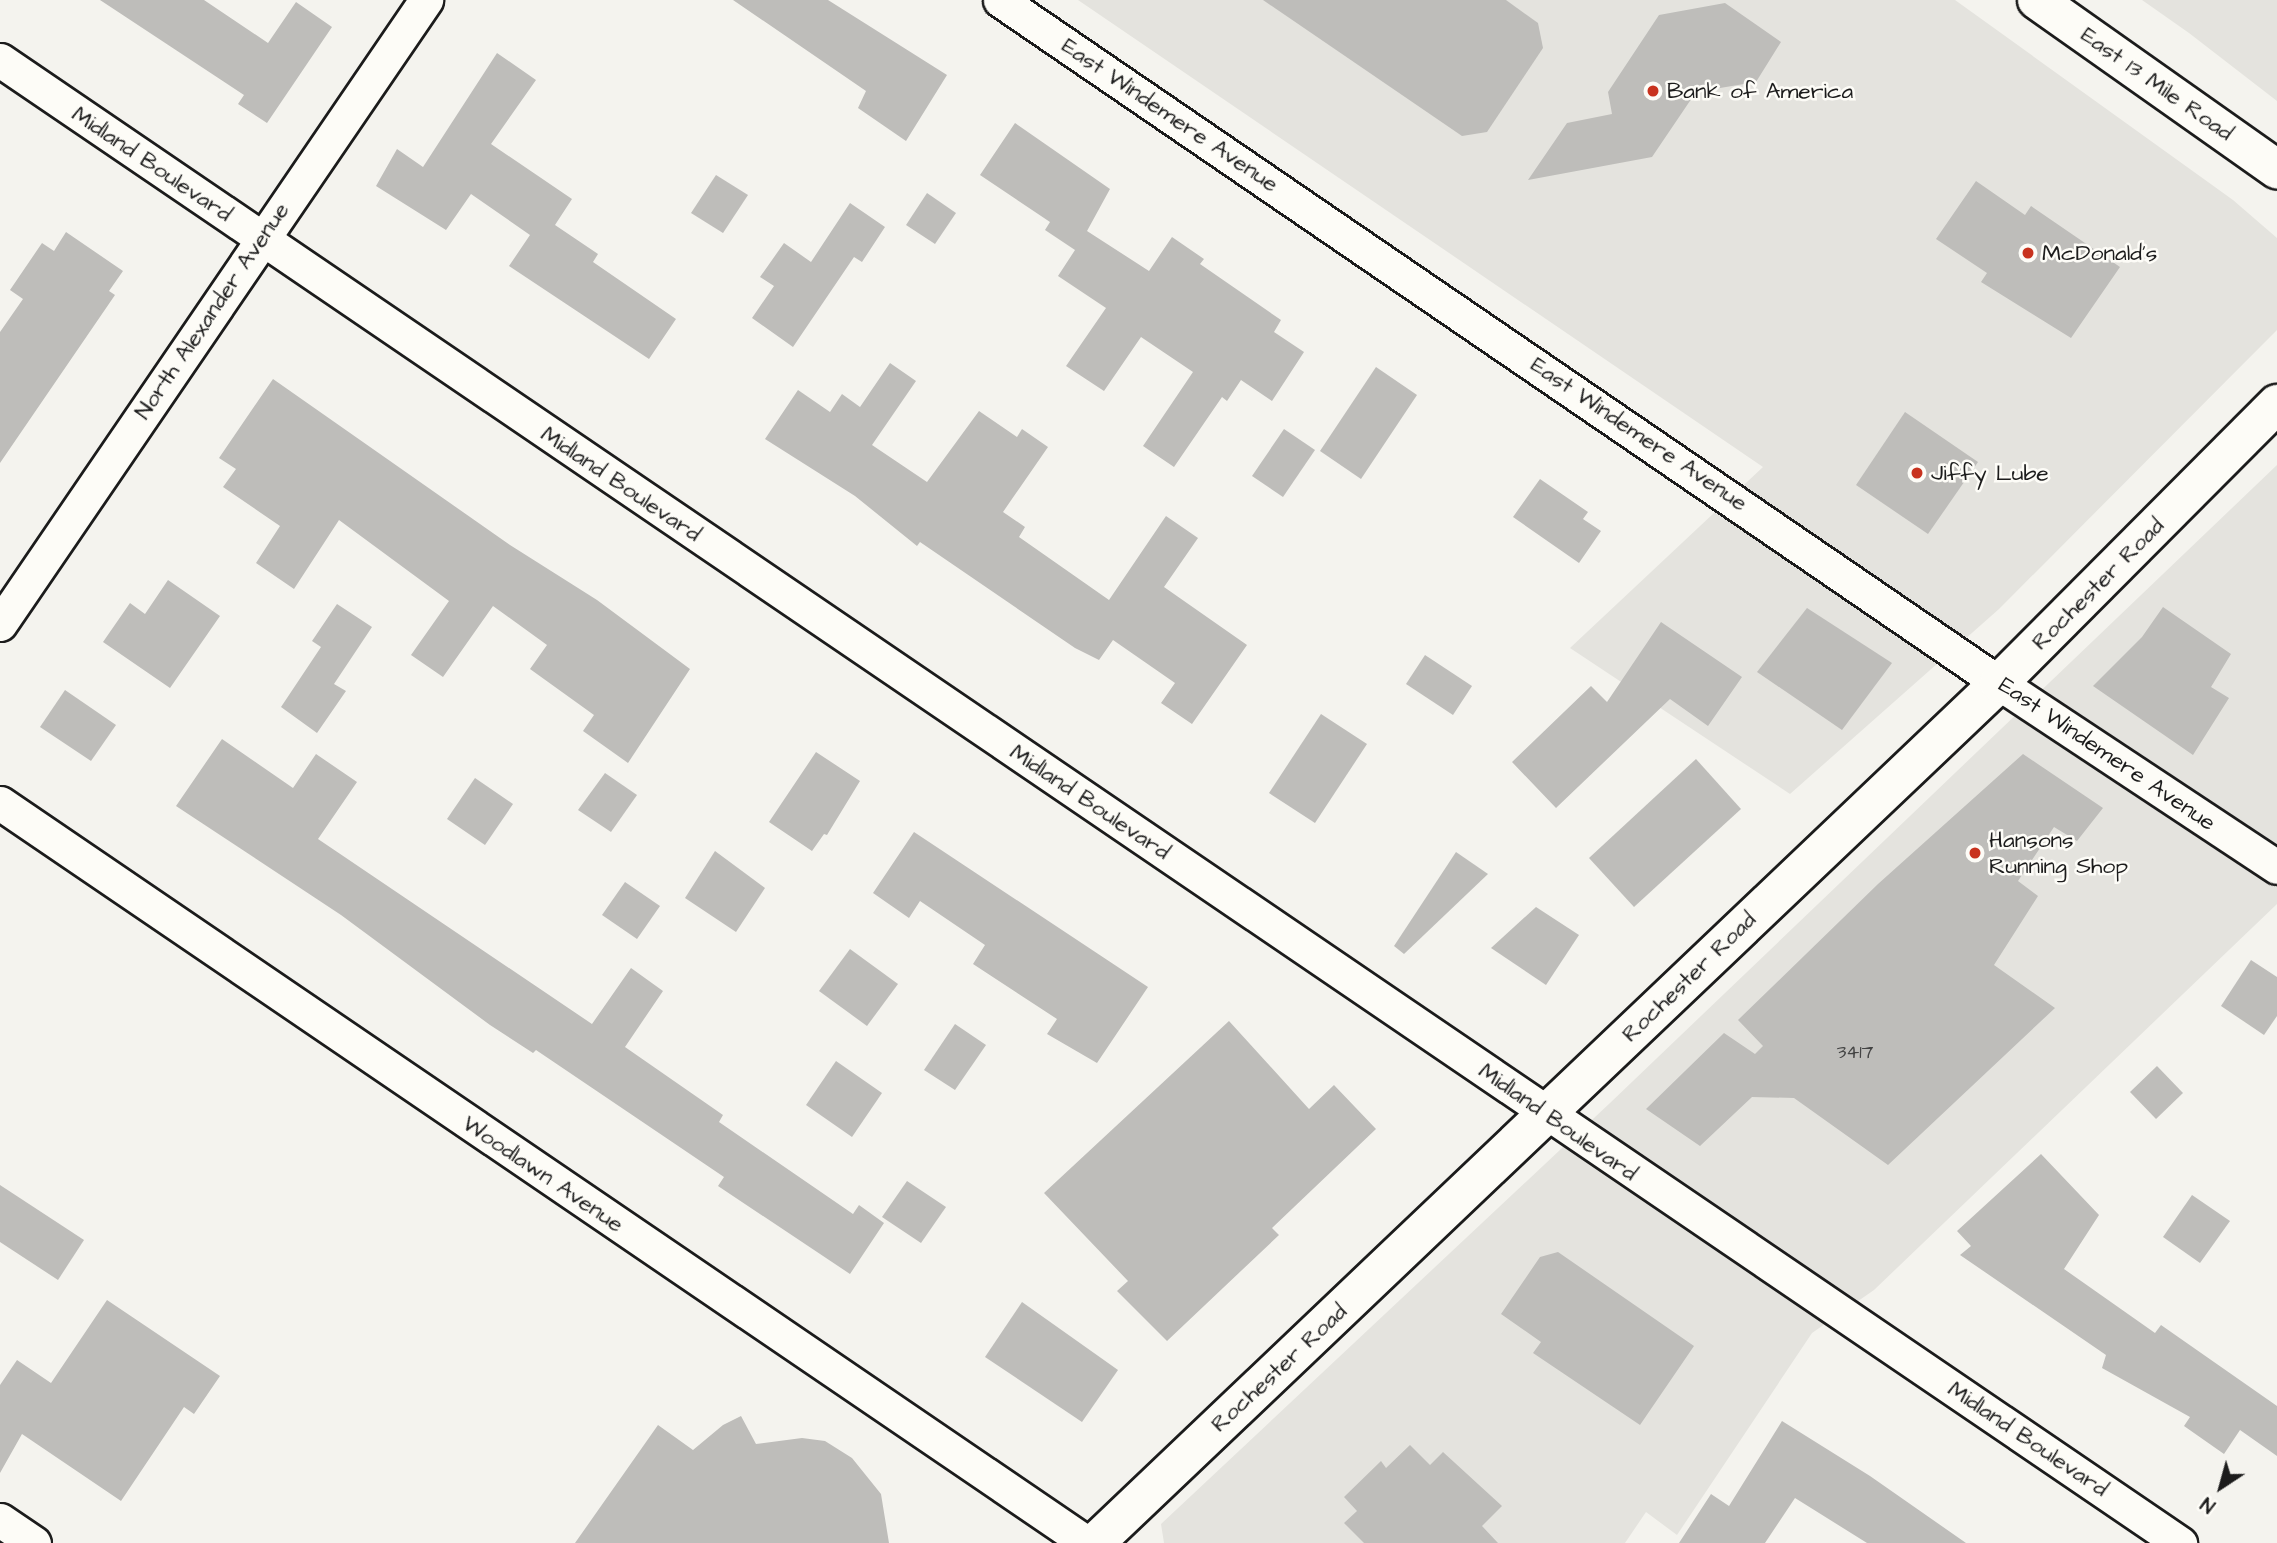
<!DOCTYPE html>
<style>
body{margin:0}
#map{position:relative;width:2277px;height:1543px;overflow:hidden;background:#f4f3ee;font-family:"Architects Daughter",sans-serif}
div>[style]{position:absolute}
.built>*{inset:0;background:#e4e3de}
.building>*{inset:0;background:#bebdba}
.roads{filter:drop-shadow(2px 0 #1c1c1c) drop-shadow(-2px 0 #1c1c1c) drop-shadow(0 2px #1c1c1c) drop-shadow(0 -2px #1c1c1c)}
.minor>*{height:33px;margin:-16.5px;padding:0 16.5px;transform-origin:16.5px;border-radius:16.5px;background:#fdfcf7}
.secondary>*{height:38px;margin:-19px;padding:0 19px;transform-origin:19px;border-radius:19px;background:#fdfcf7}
.dots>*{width:19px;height:19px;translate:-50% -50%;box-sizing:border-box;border:4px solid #fdfcf7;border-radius:50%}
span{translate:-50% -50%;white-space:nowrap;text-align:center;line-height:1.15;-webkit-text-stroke:5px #fdfcf7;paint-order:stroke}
.number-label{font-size:19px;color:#444}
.number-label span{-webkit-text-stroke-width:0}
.street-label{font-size:23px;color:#1c1c1c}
.poi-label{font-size:23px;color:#1c1c1c}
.left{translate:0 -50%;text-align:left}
.north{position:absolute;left:2186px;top:1452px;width:70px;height:70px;-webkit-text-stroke:5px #fdfcf7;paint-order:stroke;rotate:216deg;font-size:19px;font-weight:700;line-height:28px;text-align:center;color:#1c1c1c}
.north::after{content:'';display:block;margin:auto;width:24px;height:32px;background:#1c1c1c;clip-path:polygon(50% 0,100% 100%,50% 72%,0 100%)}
</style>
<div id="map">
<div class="built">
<div style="clip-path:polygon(1078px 0,1955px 0,2233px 200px,2277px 238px,2277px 330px,1999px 609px,1790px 794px,1570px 648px,1763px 467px)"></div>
<div style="clip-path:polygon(2142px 0,2277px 0,2277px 101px,2189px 33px)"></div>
<div style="clip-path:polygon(2277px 465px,2277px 904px,1874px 1290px,1812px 1333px,1677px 1535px,1646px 1512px,1625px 1543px,1164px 1543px,1161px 1524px,1610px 1103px)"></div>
</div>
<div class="building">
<div style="clip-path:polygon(100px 0,204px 0,268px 43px,296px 2px,332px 27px,267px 123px,238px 104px,244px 95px)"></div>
<div style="clip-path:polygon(733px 0,828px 0,947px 75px,906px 141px,858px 108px,866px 91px)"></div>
<div style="clip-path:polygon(1263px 0,1506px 0,1538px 23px,1543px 48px,1487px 132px,1462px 136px)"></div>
<div style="clip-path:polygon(1725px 3px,1781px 42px,1756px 82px,1696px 92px,1652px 157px,1528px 180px,1567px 123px,1612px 114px,1608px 92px,1659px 15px)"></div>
<div style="clip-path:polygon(497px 53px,536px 80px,491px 144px,572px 199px,555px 225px,598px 254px,593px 262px,676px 319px,649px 359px,509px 266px,530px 235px,471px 194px,446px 230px,376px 186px,397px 149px,423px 167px)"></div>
<div style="clip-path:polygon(1015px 123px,1110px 189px,1087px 231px,1149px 271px,1172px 237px,1204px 259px,1200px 264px,1281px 320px,1274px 332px,1304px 352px,1272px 401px,1241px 380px,1227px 401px,1222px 397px,1174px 467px,1143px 446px,1193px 372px,1141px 337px,1104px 391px,1066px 366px,1106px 308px,1058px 276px,1075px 250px,1045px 230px,1050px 222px,980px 175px)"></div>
<div style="clip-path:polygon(716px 175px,748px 195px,723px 233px,691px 213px)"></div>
<div style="clip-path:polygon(1976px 181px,2025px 215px,2031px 206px,2120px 267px,2071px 338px,1981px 282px,1987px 273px,1936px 239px)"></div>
<div style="clip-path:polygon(927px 193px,956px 213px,935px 244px,906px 225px)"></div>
<div style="clip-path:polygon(850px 203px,885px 227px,862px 262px,854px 257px,793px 347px,752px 318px,774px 286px,760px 277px,784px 243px,811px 262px)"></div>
<div style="clip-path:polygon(66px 232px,123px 271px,109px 291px,115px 295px,0 463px,0 332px,23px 299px,10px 290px,42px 243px,54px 251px)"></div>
<div style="clip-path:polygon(890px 363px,916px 381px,872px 445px,927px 482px,979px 411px,1017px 437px,1022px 429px,1048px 447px,1003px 512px,1025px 527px,1019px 537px,1109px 600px,1166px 516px,1198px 538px,1164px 587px,1247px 645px,1192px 724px,1161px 703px,1175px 683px,1113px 640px,1099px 660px,1075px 648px,920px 542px,917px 546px,855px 496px,765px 439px,798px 390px,830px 412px,842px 394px,860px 407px)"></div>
<div style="clip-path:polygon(1376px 367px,1417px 395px,1361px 479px,1320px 451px)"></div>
<div style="clip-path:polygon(273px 379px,510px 545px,597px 600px,690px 669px,628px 763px,583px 731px,594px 715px,530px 669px,547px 645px,493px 606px,443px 677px,411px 655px,449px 601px,339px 520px,294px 589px,256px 563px,280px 526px,223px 487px,236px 469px,219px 458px)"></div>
<div style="clip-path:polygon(1905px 412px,1978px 462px,1928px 534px,1856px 485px)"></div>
<div style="clip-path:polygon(1284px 429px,1315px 450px,1283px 497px,1252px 476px)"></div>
<div style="clip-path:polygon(1540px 479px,1588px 512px,1583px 519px,1601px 531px,1579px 563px,1513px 517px)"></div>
<div style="clip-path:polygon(168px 580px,220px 616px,170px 688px,103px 642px,130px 603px,145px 614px)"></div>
<div style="clip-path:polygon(337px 604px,372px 627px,334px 684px,346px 691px,317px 733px,281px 707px,321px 647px,312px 641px)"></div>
<div style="clip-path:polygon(2163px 607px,2231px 654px,2211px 687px,2229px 698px,2193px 755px,2093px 686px,2142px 637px)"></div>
<div style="clip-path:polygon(1807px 608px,1892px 663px,1842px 730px,1757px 672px)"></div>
<div style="clip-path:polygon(1661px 622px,1742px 677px,1708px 726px,1670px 699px,1556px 808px,1512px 762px,1591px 686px,1607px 702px)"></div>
<div style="clip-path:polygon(1425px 655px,1472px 686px,1453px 715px,1406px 684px)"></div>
<div style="clip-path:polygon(65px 690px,116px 725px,91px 761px,40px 727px)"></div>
<div style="clip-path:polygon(1321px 714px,1367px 744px,1315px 823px,1269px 793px)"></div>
<div style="clip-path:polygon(222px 739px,293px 788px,316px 754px,357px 782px,318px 839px,592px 1024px,631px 968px,663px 991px,625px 1047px,723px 1115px,719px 1122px,853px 1214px,859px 1205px,884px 1223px,850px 1274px,718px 1186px,724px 1177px,536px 1050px,533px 1053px,490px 1025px,341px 915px,176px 806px)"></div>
<div style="clip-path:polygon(816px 752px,860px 781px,827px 835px,824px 834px,812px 851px,769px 822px)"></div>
<div style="clip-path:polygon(2023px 754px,2103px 808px,2077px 841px,2054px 827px,2018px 881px,2038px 896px,1994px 965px,2055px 1008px,1888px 1165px,1794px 1098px,1752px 1097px,1700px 1146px,1646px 1109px,1724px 1033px,1755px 1054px,1763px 1046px,1738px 1020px,1878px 884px)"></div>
<div style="clip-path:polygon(1696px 759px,1741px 809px,1634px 907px,1589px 858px)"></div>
<div style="clip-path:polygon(605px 773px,637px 795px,611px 832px,578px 810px)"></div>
<div style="clip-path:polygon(475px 778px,513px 804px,485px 845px,447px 819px)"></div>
<div style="clip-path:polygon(914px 832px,1148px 987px,1097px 1063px,1047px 1034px,1057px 1019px,973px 964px,985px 945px,920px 901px,909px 918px,873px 893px)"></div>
<div style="clip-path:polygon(715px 851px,765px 888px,736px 932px,685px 898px)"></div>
<div style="clip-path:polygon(1456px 852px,1488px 874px,1404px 954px,1394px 946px)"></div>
<div style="clip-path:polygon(625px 882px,660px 906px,637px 939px,602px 915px)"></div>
<div style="clip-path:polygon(1536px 907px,1579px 935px,1546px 985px,1491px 948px)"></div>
<div style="clip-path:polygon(850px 949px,898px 984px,867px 1026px,819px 991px)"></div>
<div style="clip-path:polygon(2251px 960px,2277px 977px,2277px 1016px,2264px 1035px,2221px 1006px)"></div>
<div style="clip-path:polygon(1229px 1021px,1309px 1109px,1334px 1085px,1376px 1129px,1272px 1228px,1279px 1235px,1167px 1341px,1117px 1291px,1128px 1281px,1044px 1193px)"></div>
<div style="clip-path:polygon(955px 1024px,986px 1045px,955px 1090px,924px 1070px)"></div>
<div style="clip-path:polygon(836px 1061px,882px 1093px,852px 1137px,806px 1105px)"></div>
<div style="clip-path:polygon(2157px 1066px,2183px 1093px,2156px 1119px,2130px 1092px)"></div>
<div style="clip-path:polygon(2041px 1154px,2099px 1215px,2064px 1269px,2155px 1333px,2161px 1325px,2277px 1406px,2277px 1456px,2240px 1430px,2224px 1454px,2184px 1426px,2190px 1417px,2102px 1368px,2106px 1355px,1960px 1255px,1971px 1246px,1957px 1231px)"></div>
<div style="clip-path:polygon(907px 1181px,946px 1207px,921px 1243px,882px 1217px)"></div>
<div style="clip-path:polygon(0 1185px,84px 1240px,58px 1280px,0 1242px)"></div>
<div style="clip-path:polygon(2192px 1195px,2230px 1221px,2200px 1263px,2163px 1237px)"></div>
<div style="clip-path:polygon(1558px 1252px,1694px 1346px,1640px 1425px,1533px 1353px,1541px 1342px,1501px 1314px,1540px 1257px)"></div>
<div style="clip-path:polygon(107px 1300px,220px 1376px,194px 1414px,184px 1407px,121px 1501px,22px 1434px,0 1473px,0 1385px,17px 1360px,51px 1383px)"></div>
<div style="clip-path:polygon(1022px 1302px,1118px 1370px,1082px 1422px,985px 1357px)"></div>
<div style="clip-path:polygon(741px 1416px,756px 1444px,802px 1438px,825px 1441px,852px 1458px,881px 1494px,889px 1543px,575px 1543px,658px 1425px,693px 1450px,723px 1425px)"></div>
<div style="clip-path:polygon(1782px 1421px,1870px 1476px,1966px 1543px,1867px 1543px,1795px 1498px,1765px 1543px,1679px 1543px,1711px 1494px,1729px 1506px)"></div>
<div style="clip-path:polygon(1410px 1445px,1430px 1465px,1443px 1452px,1502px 1506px,1482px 1526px,1498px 1543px,1364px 1543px,1344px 1523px,1357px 1511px,1344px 1497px,1381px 1461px,1386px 1468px)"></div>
</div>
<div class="roads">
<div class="minor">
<div style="left:1000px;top:0;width:1210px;rotate:34.36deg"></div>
<div style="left:1999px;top:683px;width:333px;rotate:33.5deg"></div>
<div style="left:0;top:60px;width:2637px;rotate:34.23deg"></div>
<div style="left:0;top:624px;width:756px;rotate:-55.68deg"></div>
<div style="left:0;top:803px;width:1315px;rotate:34.25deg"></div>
<div style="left:0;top:1520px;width:41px;rotate:34.1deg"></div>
</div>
<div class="secondary">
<div style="left:2037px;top:0;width:294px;rotate:35.2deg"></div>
<div style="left:1095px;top:1543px;width:1248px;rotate:-43.57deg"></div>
<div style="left:1999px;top:683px;width:394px;rotate:-45.1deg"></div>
</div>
</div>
<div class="dots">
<div style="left:1653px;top:91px;background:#c8321e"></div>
<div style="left:2028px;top:253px;background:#c8321e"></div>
<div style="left:1917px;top:473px;background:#c8321e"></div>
<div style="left:1975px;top:853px;background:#c8321e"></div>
</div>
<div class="number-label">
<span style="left:1855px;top:1053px">3417</span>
</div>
<div class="street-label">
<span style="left:2157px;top:84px;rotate:35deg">East 13 Mile Road</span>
<span style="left:1170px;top:115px;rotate:34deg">East Windemere Avenue</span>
<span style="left:152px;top:164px;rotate:34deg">Midland Boulevard</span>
<span style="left:212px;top:311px;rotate:-56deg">North Alexander Avenue</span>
<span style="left:1639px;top:434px;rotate:34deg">East Windemere Avenue</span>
<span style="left:621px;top:484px;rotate:34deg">Midland Boulevard</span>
<span style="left:2098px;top:584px;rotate:-45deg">Rochester Road</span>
<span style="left:2107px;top:754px;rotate:34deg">East Windemere Avenue</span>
<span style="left:1090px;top:802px;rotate:34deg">Midland Boulevard</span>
<span style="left:1689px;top:977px;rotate:-44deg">Rochester Road</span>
<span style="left:1558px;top:1122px;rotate:35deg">Midland Boulevard</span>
<span style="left:543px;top:1174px;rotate:34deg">Woodlawn Avenue</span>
<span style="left:1279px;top:1368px;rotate:-43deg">Rochester Road</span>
<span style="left:2028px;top:1439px;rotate:34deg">Midland Boulevard</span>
</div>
<div class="poi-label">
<span class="left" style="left:1667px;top:91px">Bank of America</span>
<span class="left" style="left:2042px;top:253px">McDonald's</span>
<span class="left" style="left:1931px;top:473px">Jiffy Lube</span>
<span class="left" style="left:1989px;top:853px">Hansons<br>Running Shop</span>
</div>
<div class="north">N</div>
</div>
